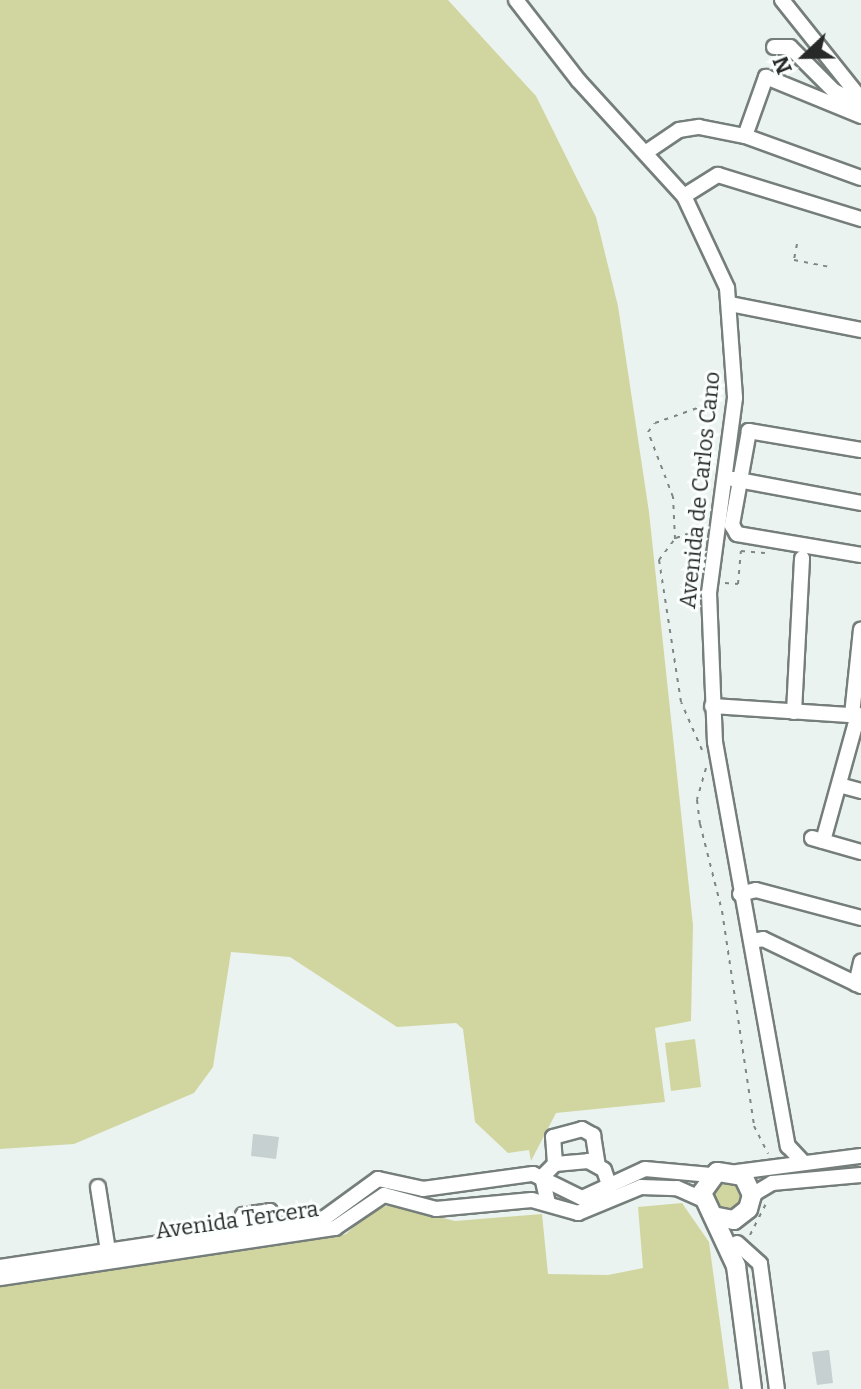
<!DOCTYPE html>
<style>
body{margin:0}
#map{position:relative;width:861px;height:1389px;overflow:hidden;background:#eaf3ef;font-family:Bitter,serif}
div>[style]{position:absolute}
.green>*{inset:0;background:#d1d6a0}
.round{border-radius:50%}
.building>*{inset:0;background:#c6d0d0}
.path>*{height:2px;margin-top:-1px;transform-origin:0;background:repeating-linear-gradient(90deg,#7f8582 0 4px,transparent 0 10px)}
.roads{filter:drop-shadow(2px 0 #757e7a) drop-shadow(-2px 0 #757e7a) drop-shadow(0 2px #757e7a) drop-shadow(0 -2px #757e7a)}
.minor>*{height:14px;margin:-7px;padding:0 7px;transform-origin:7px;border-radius:7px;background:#fff}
.major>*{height:18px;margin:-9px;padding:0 9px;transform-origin:9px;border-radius:9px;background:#fff}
span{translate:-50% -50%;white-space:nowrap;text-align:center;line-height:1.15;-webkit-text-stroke:6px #fbfffd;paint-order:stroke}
.street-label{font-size:22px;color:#262928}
.north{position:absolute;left:765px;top:16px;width:80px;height:80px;-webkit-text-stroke:6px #fbfffd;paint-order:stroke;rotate:248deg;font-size:22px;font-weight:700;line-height:32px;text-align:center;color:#262928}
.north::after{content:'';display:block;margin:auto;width:28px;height:36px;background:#262928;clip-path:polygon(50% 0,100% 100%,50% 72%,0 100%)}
</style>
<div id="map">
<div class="green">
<div style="clip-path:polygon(0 0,448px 0,536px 96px,596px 217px,618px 306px,649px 512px,693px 925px,691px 1021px,655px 1028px,665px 1102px,556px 1113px,531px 1161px,529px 1150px,508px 1153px,475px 1122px,463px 1029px,456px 1023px,397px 1027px,290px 957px,231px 952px,213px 1067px,194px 1093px,74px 1144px,0 1149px)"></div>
<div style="clip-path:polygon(695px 1039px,701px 1087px,671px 1091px,665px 1043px)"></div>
<div class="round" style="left:713px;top:1182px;width:28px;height:28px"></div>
<div style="clip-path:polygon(682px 1203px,709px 1242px,729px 1389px,0 1389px,0 1286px,346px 1234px,372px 1210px,391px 1205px,455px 1221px,542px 1214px,548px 1274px,608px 1275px,643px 1268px,638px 1207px)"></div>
</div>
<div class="building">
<div style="clip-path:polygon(253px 1134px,279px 1137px,276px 1159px,251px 1156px)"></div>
<div style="clip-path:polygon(829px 1350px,833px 1383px,817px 1385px,812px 1352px)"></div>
</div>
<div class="path">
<div style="left:797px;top:244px;width:16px;rotate:101deg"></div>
<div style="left:794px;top:260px;width:36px;rotate:11deg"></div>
<div style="left:676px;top:538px;width:30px;rotate:-20deg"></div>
<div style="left:725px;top:583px;width:13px;rotate:4deg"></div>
<div style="left:738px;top:584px;width:33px;rotate:-85deg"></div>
<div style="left:741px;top:551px;width:24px;rotate:5deg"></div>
<div style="left:702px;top:750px;width:52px;rotate:-113.6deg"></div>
<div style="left:681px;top:702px;width:144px;rotate:-98.8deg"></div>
<div style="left:659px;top:560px;width:26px;rotate:-53deg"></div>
<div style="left:675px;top:539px;width:42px;rotate:-92.7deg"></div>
<div style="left:673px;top:497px;width:70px;rotate:-111deg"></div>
<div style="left:648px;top:432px;width:11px;rotate:-52deg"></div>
<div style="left:655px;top:423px;width:69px;rotate:-19.5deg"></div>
<div style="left:706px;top:768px;width:33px;rotate:106deg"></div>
<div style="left:697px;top:800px;width:24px;rotate:83deg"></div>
<div style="left:700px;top:824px;width:90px;rotate:75.8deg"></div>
<div style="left:722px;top:911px;width:217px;rotate:81.5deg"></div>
<div style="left:754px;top:1126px;width:31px;rotate:63deg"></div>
<div style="left:750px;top:1235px;width:37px;rotate:-63deg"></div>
</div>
<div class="roads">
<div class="minor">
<div style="left:516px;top:0;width:101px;rotate:52.2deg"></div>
<div style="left:578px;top:80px;width:157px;rotate:47.6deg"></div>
<div style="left:684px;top:196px;width:102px;rotate:64.9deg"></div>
<div style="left:727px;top:288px;width:110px;rotate:85.8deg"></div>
<div style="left:735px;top:398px;width:197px;rotate:97.6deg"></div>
<div style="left:709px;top:593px;width:149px;rotate:87.7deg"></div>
<div style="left:715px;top:742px;width:411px;rotate:79.8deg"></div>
<div style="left:788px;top:1146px;width:23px;rotate:47deg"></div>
<div style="left:782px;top:0;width:127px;rotate:51.4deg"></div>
<div style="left:774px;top:47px;width:16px"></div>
<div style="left:790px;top:47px;width:62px;rotate:45deg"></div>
<div style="left:834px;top:91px;width:30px;rotate:27deg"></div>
<div style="left:745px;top:136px;width:63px;rotate:-70.4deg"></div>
<div style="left:766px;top:77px;width:103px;rotate:22.3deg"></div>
<div style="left:648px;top:151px;width:37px;rotate:-34deg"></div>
<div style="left:679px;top:130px;width:20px;rotate:-9deg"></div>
<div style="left:699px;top:127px;width:47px;rotate:11.1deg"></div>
<div style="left:745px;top:136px;width:123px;rotate:19.9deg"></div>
<div style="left:684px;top:196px;width:40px;rotate:-32deg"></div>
<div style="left:718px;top:175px;width:150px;rotate:17.1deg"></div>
<div style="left:730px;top:304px;width:134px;rotate:11.2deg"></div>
<div style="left:861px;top:450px;width:114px;rotate:-170.4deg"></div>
<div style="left:749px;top:431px;width:96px;rotate:100.3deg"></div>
<div style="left:732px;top:525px;width:10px;rotate:61deg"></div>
<div style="left:737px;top:534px;width:126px;rotate:9.6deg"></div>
<div style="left:733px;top:479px;width:130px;rotate:10.6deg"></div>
<div style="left:712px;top:706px;width:149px;rotate:3.8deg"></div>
<div style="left:794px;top:712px;width:154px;rotate:-87deg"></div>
<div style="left:852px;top:715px;width:86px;rotate:-84deg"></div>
<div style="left:839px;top:785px;width:23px;rotate:15deg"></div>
<div style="left:812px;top:838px;width:51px;rotate:15.9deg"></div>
<div style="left:823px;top:841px;width:131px;rotate:-74.5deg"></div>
<div style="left:740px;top:894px;width:16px;rotate:-14deg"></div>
<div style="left:756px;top:890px;width:109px;rotate:14.9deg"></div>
<div style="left:752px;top:941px;width:11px;rotate:-10deg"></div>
<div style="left:763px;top:939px;width:109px;rotate:25.6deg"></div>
<div style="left:856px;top:984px;width:23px;rotate:-77deg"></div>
<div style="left:555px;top:1164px;width:27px;rotate:-94deg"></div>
<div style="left:553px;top:1137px;width:30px;rotate:-15deg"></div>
<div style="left:582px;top:1129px;width:13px;rotate:29deg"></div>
<div style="left:593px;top:1135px;width:31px;rotate:81deg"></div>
<div style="left:737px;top:1172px;width:125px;rotate:-7.4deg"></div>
<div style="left:98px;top:1187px;width:65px;rotate:81.1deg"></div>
<div style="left:752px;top:1195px;width:23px;rotate:-31deg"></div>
<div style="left:772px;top:1183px;width:89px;rotate:-5.1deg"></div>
<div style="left:548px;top:1203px;width:27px;rotate:-103deg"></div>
<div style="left:542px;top:1177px;width:18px;rotate:-45deg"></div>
<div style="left:555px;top:1164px;width:33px;rotate:-5deg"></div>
<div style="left:588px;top:1161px;width:18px;rotate:29deg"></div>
<div style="left:604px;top:1170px;width:18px;rotate:71deg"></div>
<div style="left:244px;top:1239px;width:24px;rotate:-92deg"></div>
<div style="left:243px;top:1215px;width:27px;rotate:-8deg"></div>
<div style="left:270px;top:1211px;width:23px;rotate:97deg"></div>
<div style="left:737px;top:1243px;width:31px;rotate:42deg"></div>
<div style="left:760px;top:1264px;width:126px;rotate:82.3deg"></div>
<div style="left:0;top:1267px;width:327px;rotate:-8.5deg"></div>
<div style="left:323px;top:1219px;width:68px;rotate:-36deg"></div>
<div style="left:378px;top:1179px;width:46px;rotate:12.5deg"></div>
<div style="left:423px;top:1189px;width:111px;rotate:-7.8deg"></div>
<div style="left:533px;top:1174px;width:55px;rotate:26.1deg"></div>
<div style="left:582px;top:1198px;width:69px;rotate:-24.7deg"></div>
<div style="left:645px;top:1169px;width:66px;rotate:5.2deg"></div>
<div style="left:0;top:1278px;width:339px;rotate:-8.5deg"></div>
<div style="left:335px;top:1228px;width:59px;rotate:-34deg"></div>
<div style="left:384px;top:1195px;width:54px;rotate:15.1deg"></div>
<div style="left:436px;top:1209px;width:96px;rotate:-5.4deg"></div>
<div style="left:532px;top:1200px;width:48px;rotate:15.8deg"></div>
<div style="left:578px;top:1213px;width:68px;rotate:-22.4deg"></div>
<div style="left:641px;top:1187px;width:36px;rotate:2deg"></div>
<div style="left:677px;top:1188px;width:27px;rotate:24deg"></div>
</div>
<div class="major">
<div style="left:713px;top:1216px;width:21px;rotate:11deg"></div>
<div style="left:734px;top:1220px;width:18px;rotate:-38deg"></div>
<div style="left:748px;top:1209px;width:15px;rotate:-74deg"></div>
<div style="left:752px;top:1195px;width:21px;rotate:-115deg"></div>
<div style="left:743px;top:1176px;width:26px;rotate:-171deg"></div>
<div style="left:717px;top:1172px;width:26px;rotate:126deg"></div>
<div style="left:702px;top:1193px;width:81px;rotate:65deg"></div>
<div style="left:736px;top:1266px;width:124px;rotate:82.6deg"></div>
</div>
</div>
<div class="street-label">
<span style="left:700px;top:490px;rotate:-84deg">Avenida de Carlos Cano</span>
<span style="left:237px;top:1220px;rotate:-8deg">Avenida Tercera</span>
</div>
<div class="north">N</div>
</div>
